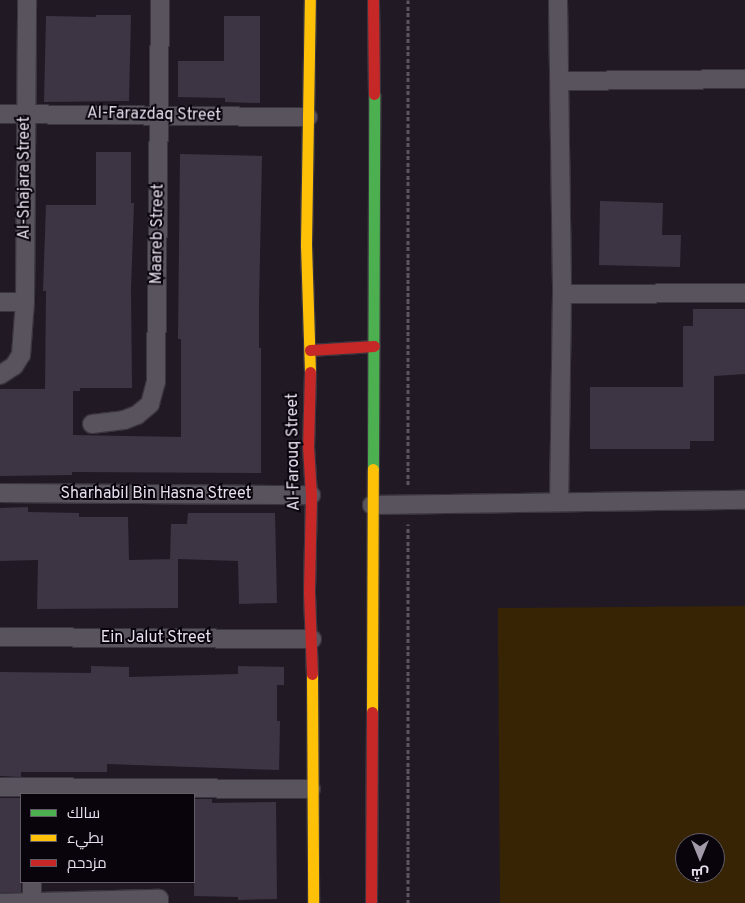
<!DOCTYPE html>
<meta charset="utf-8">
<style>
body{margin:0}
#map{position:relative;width:745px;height:903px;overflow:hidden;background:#211a25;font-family:Overpass,Cairo,sans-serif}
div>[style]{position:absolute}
.green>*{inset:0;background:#372405}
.building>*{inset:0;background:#3e3544}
.path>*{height:3px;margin-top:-1.5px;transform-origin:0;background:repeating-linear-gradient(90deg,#5b565f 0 4px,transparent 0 6.5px)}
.roads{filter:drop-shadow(1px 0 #3b353f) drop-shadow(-1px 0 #3b353f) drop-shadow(0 1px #3b353f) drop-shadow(0 -1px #3b353f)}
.street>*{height:18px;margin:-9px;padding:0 9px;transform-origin:9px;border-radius:9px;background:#59535d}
.fast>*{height:11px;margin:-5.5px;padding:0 5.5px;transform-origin:5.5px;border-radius:5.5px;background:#4caf50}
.slow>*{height:11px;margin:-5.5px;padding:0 5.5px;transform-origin:5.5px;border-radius:5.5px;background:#ffc107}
.jam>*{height:11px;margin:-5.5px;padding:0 5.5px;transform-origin:5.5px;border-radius:5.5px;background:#c62828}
span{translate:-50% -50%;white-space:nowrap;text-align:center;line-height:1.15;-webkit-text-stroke:4px #09040c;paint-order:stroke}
.street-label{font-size:16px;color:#e8dfee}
.legend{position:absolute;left:20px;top:793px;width:175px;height:90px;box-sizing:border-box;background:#09040c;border:1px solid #625c66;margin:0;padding:6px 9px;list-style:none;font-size:15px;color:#e8dfee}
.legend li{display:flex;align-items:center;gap:10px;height:25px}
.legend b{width:25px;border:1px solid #625c66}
.north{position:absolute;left:675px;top:833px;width:50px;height:50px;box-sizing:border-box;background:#09040c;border:1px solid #625c66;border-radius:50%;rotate:180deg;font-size:14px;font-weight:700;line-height:20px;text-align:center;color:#e8dfee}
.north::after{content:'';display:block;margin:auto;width:18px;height:22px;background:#a29aa8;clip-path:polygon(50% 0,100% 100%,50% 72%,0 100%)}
</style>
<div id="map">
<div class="green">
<div style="clip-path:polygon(evenodd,745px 606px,745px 903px,500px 903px,498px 608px,745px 606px,685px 843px,715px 843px,715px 873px,685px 873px,685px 843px)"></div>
</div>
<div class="building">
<div style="clip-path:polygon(96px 15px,131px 15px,129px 101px,44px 102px,46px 16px,96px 17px)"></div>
<div style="clip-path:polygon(224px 16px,260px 16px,260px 103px,225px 102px,225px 98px,178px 97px,178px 61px,224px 61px)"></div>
<div style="clip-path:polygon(96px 152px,131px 152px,131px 203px,134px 203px,131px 289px,132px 388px,80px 388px,80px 391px,73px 391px,73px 435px,181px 437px,181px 339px,178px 339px,180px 154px,262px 156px,259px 305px,259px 348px,261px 348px,261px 473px,72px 472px,72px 475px,0 476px,0 389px,45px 389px,46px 291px,43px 291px,46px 205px,96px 205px)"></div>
<div style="clip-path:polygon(600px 201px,663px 203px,662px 235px,681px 235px,680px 267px,599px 265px)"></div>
<div style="clip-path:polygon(693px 309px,745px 309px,745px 374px,714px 376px,714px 441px,690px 441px,690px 449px,590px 449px,590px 387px,683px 387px,683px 326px,693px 326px)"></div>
<div style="clip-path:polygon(28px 507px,28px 512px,79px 513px,79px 517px,128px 517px,129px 560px,175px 559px,170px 559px,171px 524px,187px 524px,188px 513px,275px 513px,277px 603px,239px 604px,238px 561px,178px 559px,178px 608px,37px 609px,38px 560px,0 561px,0 508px)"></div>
<div style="clip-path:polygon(91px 666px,129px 667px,129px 677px,238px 674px,238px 666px,284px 667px,284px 685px,277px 685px,277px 721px,280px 721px,279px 770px,107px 764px,107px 772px,21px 772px,21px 777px,0 776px,0 672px,91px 673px)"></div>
<div style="clip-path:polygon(0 798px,21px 798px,21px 892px,0 893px)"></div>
<div style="clip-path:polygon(194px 799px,212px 799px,212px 803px,276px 802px,277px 899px,238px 900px,238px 897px,194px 896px)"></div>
</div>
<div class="path">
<div style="left:408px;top:0;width:487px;rotate:90deg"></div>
<div style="left:408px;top:903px;width:379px;rotate:-90deg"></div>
</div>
<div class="roads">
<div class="street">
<div style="left:558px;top:0;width:294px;rotate:89.2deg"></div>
<div style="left:562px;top:294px;width:207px;rotate:90.8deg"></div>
<div style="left:560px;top:81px;width:185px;rotate:-0.6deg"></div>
<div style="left:0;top:114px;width:308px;rotate:0.6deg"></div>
<div style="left:562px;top:294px;width:183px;rotate:-0.3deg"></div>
<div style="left:0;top:302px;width:25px"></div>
<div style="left:0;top:375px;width:17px;rotate:-33deg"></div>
<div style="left:14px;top:366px;width:13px;rotate:-58deg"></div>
<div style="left:21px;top:355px;width:53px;rotate:-85.7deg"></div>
<div style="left:25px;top:302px;width:302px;rotate:-89.6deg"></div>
<div style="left:92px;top:424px;width:32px;rotate:-7deg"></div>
<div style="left:124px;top:420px;width:14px;rotate:-21deg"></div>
<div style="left:137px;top:415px;width:17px;rotate:-40deg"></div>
<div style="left:150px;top:404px;width:23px;rotate:-75deg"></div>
<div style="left:156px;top:382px;width:382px;rotate:-89.4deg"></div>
<div style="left:0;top:493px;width:311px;rotate:0.4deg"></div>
<div style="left:372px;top:505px;width:373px;rotate:-0.8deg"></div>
<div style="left:0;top:637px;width:312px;rotate:0.4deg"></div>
<div style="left:0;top:787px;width:311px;rotate:0.4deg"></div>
<div style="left:32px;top:882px;width:21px;rotate:90deg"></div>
<div style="left:1px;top:903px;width:158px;rotate:-1.5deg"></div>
<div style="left:159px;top:899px;width:4px;rotate:90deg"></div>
</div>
<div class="fast">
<div style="left:373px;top:469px;width:375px;rotate:-89.8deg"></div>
</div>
<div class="slow">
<div style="left:310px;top:372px;width:127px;rotate:-91.8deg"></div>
<div style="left:306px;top:245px;width:245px;rotate:-89.1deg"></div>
<div style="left:312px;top:674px;width:229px;rotate:89.7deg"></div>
<div style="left:372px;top:712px;width:243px;rotate:-89.8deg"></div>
</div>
<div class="jam">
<div style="left:373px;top:0;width:94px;rotate:89.4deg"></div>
<div style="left:310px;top:350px;width:64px;rotate:-3.6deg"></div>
<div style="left:310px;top:372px;width:74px;rotate:91.5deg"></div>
<div style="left:308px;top:446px;width:49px;rotate:86.5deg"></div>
<div style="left:311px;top:495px;width:98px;rotate:91.2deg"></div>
<div style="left:309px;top:593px;width:81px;rotate:87.9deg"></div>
<div style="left:371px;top:903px;width:191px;rotate:-89.7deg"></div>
</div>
</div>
<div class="street-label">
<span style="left:154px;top:115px;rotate:1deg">Al-Farazdaq Street</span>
<span style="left:25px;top:178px;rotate:-90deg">Al-Shajara Street</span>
<span style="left:158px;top:234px;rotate:-89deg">Maareb Street</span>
<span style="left:294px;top:452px;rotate:-91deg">Al-Farouq Street</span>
<span style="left:156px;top:494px">Sharhabil Bin Hasna Street</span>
<span style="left:156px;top:638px">Ein Jalut Street</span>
</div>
<ul class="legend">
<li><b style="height:6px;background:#4caf50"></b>سالك</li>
<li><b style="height:6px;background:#ffc107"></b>بطيء</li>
<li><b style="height:6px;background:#c62828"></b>مزدحم</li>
</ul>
<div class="north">ش</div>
</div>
